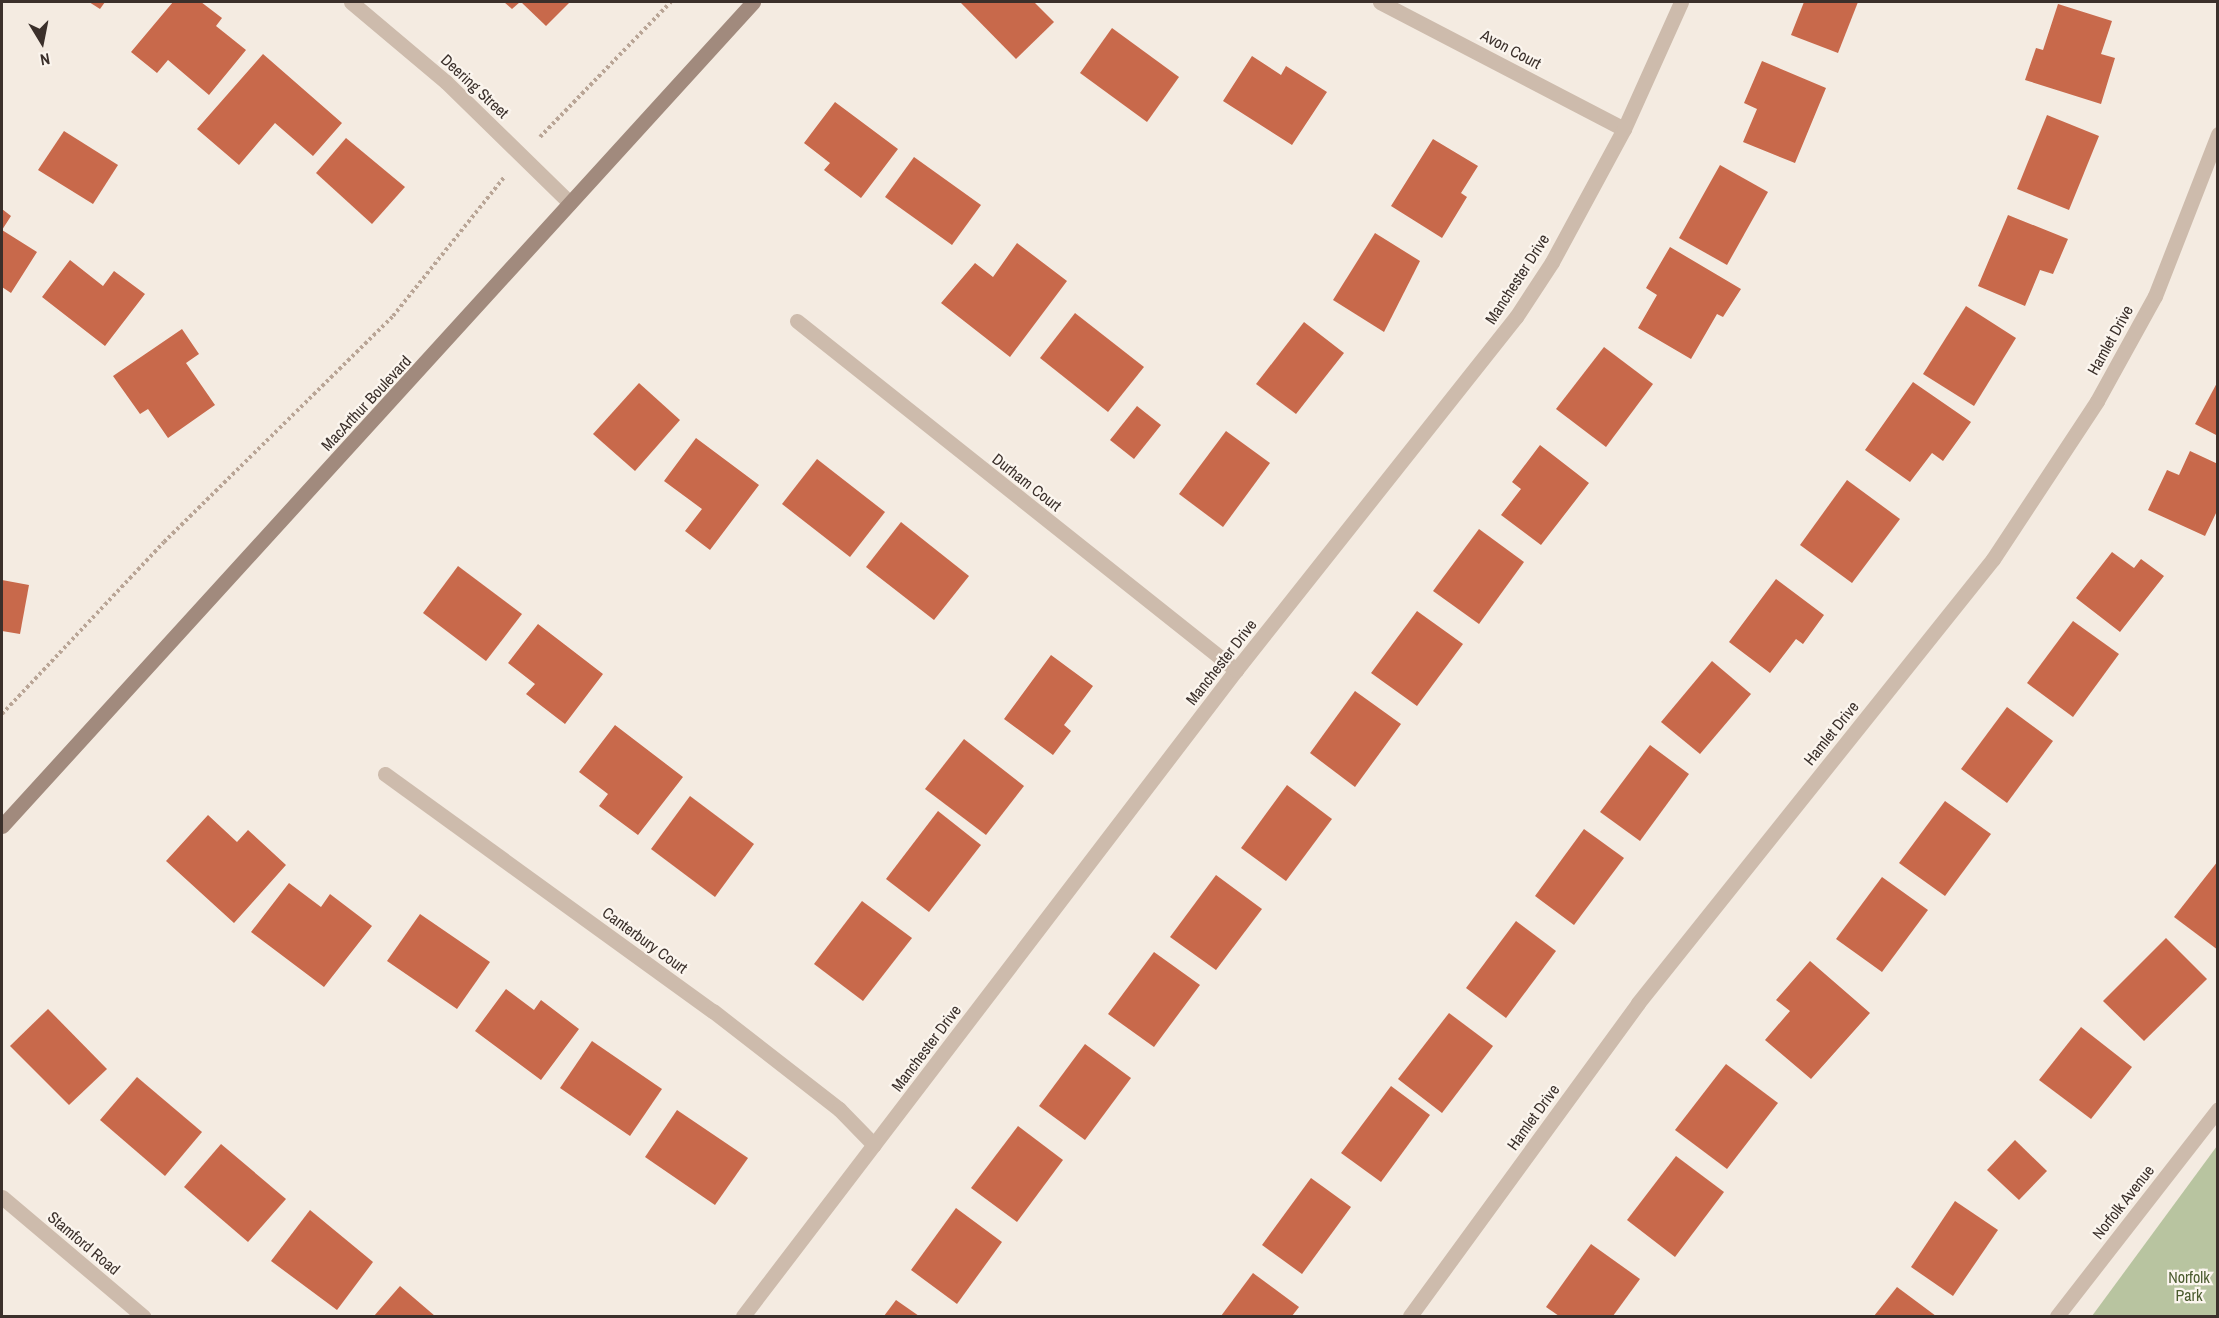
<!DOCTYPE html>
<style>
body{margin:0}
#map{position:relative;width:2219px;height:1318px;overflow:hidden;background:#f4ebe1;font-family:"Archivo Narrow",sans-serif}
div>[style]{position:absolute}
.green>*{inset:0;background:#b8c4a0}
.building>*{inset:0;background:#c8694b}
.path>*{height:4px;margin-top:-2px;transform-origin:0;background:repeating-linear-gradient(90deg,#b9a596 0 3px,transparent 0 6px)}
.street>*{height:15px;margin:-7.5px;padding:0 7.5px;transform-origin:7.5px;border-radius:7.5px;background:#cdbbac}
.secondary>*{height:15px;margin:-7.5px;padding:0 7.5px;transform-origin:7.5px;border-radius:7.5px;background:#a18a7d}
span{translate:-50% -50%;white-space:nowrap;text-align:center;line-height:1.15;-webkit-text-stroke:4.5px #fbf5ee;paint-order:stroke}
.street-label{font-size:16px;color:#3b302b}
.park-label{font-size:16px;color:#4a5a2e}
.frame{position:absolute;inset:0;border:3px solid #3b302b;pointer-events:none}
.north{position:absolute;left:12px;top:12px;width:60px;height:60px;-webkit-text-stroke:4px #fbf5ee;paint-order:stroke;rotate:170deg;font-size:16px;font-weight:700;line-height:24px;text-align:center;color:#3b302b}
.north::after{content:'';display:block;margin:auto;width:21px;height:27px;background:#3b302b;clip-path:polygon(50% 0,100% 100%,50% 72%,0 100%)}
</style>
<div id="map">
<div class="green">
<div style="clip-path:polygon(2217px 1146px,2217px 1316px,2092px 1316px)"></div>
</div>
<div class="building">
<div style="clip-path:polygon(89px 2px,105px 2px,100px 9px)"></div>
<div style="clip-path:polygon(173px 2px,201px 2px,222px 18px,216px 26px,246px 50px,209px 95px,168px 60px,157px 73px,131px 52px)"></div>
<div style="clip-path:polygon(504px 2px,520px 2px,512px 9px)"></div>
<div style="clip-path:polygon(521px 2px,570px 2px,546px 26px)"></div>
<div style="clip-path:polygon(1034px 2px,1054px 22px,1016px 59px,961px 3px)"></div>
<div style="clip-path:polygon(1804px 2px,1858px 2px,1838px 53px,1791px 35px)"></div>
<div style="clip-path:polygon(2058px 4px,2112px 21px,2101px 54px,2115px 58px,2101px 104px,2025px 80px,2036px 48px,2043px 50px)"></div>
<div style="clip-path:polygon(1112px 28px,1179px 77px,1147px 122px,1080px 73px)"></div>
<div style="clip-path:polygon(263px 54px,342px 123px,313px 156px,275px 123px,239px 165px,197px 129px)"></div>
<div style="clip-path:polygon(1252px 56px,1281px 75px,1286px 66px,1327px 92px,1292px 145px,1223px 101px)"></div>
<div style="clip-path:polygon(1762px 61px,1826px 88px,1795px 163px,1743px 142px,1757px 109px,1744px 103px)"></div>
<div style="clip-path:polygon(835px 102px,898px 149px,861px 198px,824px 170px,830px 163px,804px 143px)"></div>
<div style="clip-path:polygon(2047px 115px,2099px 136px,2069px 210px,2017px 189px)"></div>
<div style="clip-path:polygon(64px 131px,118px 165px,93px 204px,38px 170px)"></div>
<div style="clip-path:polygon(346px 138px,405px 187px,372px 224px,316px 173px)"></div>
<div style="clip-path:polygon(1433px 139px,1478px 166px,1461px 193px,1467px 197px,1442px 238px,1391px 206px)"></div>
<div style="clip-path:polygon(914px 157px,981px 205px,952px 245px,885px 197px)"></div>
<div style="clip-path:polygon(1720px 165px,1768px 192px,1727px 265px,1679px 238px)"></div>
<div style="clip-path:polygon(2px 209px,11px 216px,2px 230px,37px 252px,11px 293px,2px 287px)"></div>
<div style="clip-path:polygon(2008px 215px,2068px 239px,2053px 274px,2040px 270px,2025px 306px,1978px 286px)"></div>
<div style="clip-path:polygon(1375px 233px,1420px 261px,1384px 332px,1333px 300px)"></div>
<div style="clip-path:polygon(1017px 243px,1067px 281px,1010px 357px,941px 303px,975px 263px,993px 277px)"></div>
<div style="clip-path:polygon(1670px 247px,1741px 289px,1723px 317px,1717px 314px,1691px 359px,1638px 328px,1657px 295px,1646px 288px)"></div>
<div style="clip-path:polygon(70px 260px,103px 286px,114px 271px,145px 294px,105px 346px,42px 297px)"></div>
<div style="clip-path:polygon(1966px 306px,2016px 338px,1974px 406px,1923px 374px)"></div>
<div style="clip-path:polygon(1075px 313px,1144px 367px,1108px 412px,1040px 358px)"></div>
<div style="clip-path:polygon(1304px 322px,1344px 353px,1296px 414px,1256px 384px)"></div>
<div style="clip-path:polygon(182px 329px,199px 354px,186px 363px,215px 405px,168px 438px,148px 409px,140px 414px,113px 376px)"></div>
<div style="clip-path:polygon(1604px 347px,1653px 384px,1606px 447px,1556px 409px)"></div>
<div style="clip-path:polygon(2218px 381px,2218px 436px,2195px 424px)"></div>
<div style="clip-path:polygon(1913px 382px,1971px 422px,1943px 461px,1932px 453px,1910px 482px,1865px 450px)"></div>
<div style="clip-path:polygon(639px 383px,680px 420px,635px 471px,593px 434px)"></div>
<div style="clip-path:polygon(1137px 406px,1161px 425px,1134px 459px,1110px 440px)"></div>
<div style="clip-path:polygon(1226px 431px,1270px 463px,1223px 527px,1179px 494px)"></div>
<div style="clip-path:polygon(696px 438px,759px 485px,710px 550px,685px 531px,702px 509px,664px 481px)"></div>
<div style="clip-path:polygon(1540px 445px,1589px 483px,1541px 545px,1501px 515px,1521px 489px,1512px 482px)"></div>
<div style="clip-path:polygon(2190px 451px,2218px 464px,2218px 509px,2205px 536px,2148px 510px,2167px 470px,2179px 475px)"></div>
<div style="clip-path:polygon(817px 459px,885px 512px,850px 557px,782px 504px)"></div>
<div style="clip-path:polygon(1847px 480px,1900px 519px,1852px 583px,1800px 545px)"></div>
<div style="clip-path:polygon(901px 522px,969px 576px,934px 620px,866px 567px)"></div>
<div style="clip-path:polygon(1479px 529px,1524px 562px,1479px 624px,1433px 591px)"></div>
<div style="clip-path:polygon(2112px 552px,2134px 568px,2141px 559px,2164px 576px,2120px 632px,2076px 598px)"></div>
<div style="clip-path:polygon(458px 566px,522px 614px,486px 661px,423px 613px)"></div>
<div style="clip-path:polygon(1776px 579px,1824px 615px,1803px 644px,1796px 639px,1770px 673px,1729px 642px)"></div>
<div style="clip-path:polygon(2px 580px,29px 585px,20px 634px,2px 631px)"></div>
<div style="clip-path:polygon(1417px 611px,1463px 644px,1417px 706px,1371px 673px)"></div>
<div style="clip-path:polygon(2073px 621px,2119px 654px,2073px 717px,2027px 683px)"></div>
<div style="clip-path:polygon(538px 624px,603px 674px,565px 724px,526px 694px,535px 684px,508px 663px)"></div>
<div style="clip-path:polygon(1051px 655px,1093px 686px,1064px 725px,1071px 731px,1053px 755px,1004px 719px)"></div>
<div style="clip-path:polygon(1712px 661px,1751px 694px,1700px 754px,1661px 722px)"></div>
<div style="clip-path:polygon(1355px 691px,1401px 724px,1355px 787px,1310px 753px)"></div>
<div style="clip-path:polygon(2007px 707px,2053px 741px,2007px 803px,1961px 769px)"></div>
<div style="clip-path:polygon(615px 725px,683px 777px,638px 835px,599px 806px,608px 794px,579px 772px)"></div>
<div style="clip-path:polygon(964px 739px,1024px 786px,986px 835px,925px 789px)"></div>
<div style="clip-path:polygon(1650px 745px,1689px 774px,1640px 841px,1600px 812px)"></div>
<div style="clip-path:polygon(1287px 785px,1332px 819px,1286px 881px,1241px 848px)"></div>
<div style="clip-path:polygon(690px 796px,754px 844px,715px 897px,651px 849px)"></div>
<div style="clip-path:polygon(1945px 801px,1991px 834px,1945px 896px,1899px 863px)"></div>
<div style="clip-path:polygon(938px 811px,981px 845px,929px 912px,886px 879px)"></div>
<div style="clip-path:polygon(208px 815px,237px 842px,248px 830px,286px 865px,234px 923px,166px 861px)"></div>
<div style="clip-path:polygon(1584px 829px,1624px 858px,1574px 925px,1535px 896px)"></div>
<div style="clip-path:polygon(2218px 861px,2218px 950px,2174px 917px)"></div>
<div style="clip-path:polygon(1216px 875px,1262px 909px,1216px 970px,1170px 937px)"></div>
<div style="clip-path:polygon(1882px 877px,1928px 910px,1882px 972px,1836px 939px)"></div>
<div style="clip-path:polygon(289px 883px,321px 907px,330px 894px,372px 926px,324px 987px,251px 932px)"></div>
<div style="clip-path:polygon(862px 901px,912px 938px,863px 1001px,814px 964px)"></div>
<div style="clip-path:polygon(420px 914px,490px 962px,457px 1009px,387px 961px)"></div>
<div style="clip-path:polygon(1516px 921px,1556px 951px,1506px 1018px,1466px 988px)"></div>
<div style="clip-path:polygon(2166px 938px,2207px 979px,2144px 1041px,2103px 1001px)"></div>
<div style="clip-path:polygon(1154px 952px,1200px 985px,1154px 1047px,1108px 1014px)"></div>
<div style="clip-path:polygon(1810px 961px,1870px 1013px,1811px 1079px,1765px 1040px,1790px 1011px,1776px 1000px)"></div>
<div style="clip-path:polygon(506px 989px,534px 1010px,541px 1000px,579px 1029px,541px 1080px,475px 1031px)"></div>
<div style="clip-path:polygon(48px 1009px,107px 1069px,69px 1105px,10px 1046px)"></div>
<div style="clip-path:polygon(1449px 1013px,1493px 1046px,1442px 1113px,1398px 1079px)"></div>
<div style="clip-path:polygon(2081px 1027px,2132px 1067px,2091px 1119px,2039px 1080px)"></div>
<div style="clip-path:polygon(592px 1041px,662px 1089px,630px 1136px,560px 1088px)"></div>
<div style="clip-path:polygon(1085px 1044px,1131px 1078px,1085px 1140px,1039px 1106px)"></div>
<div style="clip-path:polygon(1726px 1064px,1778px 1103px,1727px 1169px,1675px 1130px)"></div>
<div style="clip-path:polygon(137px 1077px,202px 1132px,165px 1176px,100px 1120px)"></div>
<div style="clip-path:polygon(1391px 1086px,1430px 1115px,1381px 1182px,1341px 1153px)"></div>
<div style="clip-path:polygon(677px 1110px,748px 1158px,715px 1205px,645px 1157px)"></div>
<div style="clip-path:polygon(1018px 1126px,1063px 1160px,1017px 1222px,971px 1188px)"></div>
<div style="clip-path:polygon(2015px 1140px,2047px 1171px,2019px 1200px,1987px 1170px)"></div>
<div style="clip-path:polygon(221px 1144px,286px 1199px,248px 1242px,184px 1187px)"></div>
<div style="clip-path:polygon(1676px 1156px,1724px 1192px,1675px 1257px,1627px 1220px)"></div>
<div style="clip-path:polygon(1311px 1178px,1351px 1207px,1302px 1274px,1262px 1245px)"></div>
<div style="clip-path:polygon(1955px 1201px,1998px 1230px,1953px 1296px,1911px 1267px)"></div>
<div style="clip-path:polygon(956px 1208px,1002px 1242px,957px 1304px,911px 1270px)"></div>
<div style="clip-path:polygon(310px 1210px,373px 1262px,337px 1310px,271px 1261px)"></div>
<div style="clip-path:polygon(1591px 1244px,1640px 1279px,1613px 1316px,1559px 1316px,1546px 1307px)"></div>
<div style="clip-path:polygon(1253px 1273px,1299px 1307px,1292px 1316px,1221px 1316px)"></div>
<div style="clip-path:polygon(400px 1286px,435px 1316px,374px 1316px)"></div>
<div style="clip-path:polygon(1897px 1287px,1936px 1316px,1874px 1316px)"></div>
<div style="clip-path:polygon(896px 1300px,919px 1316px,884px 1316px)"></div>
</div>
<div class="path">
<div style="left:540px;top:137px;width:188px;rotate:-45.9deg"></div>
<div style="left:2px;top:714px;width:236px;rotate:-46.7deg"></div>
<div style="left:164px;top:542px;width:322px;rotate:-44.6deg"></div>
<div style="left:393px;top:316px;width:179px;rotate:-51.3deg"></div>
</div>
<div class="street">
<div style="left:351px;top:2px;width:124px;rotate:40.1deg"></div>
<div style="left:446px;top:82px;width:173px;rotate:44.3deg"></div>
<div style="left:1380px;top:2px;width:275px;rotate:27.5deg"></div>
<div style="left:797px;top:321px;width:561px;rotate:38.48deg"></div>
<div style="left:385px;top:774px;width:405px;rotate:35.9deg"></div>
<div style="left:713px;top:1011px;width:160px;rotate:37.9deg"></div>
<div style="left:839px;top:1109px;width:50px;rotate:45.8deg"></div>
<div style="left:2px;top:1197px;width:185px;rotate:40.2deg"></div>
<div style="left:743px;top:1316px;width:813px;rotate:-52.65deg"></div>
<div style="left:1236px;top:670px;width:451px;rotate:-51.6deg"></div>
<div style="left:1516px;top:317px;width:66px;rotate:-56.8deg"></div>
<div style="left:1552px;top:262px;width:151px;rotate:-61.6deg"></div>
<div style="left:1624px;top:129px;width:139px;rotate:-65.8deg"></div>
<div style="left:1410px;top:1316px;width:387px;rotate:-53.9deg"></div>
<div style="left:1638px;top:1003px;width:568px;rotate:-51.36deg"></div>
<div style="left:1993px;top:559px;width:189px;rotate:-56.6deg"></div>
<div style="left:2097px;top:401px;width:120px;rotate:-61.1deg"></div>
<div style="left:2155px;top:296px;width:174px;rotate:-68.7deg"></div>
<div style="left:2057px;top:1316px;width:262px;rotate:-52.1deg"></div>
</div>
<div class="secondary">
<div style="left:2px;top:826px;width:1115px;rotate:-47.65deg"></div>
</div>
<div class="street-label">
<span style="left:1511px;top:49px;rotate:28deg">Avon Court</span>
<span style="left:475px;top:86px;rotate:43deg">Deering Street</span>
<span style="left:1517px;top:279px;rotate:-57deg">Manchester Drive</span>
<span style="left:2110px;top:340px;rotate:-61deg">Hamlet Drive</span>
<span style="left:366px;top:403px;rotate:-47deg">MacArthur Boulevard</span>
<span style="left:1027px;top:482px;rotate:38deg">Durham Court</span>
<span style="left:1221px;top:662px;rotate:-52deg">Manchester Drive</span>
<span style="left:1831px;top:733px;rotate:-51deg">Hamlet Drive</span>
<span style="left:645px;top:940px;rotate:36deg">Canterbury Court</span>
<span style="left:926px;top:1048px;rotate:-53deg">Manchester Drive</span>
<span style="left:1533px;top:1117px;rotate:-54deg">Hamlet Drive</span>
<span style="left:2123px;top:1202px;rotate:-52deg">Norfolk Avenue</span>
<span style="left:84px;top:1243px;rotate:40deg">Stamford Road</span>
</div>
<div class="park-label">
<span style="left:2189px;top:1286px">Norfolk<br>Park</span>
</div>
<div class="frame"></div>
<div class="north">N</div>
</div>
